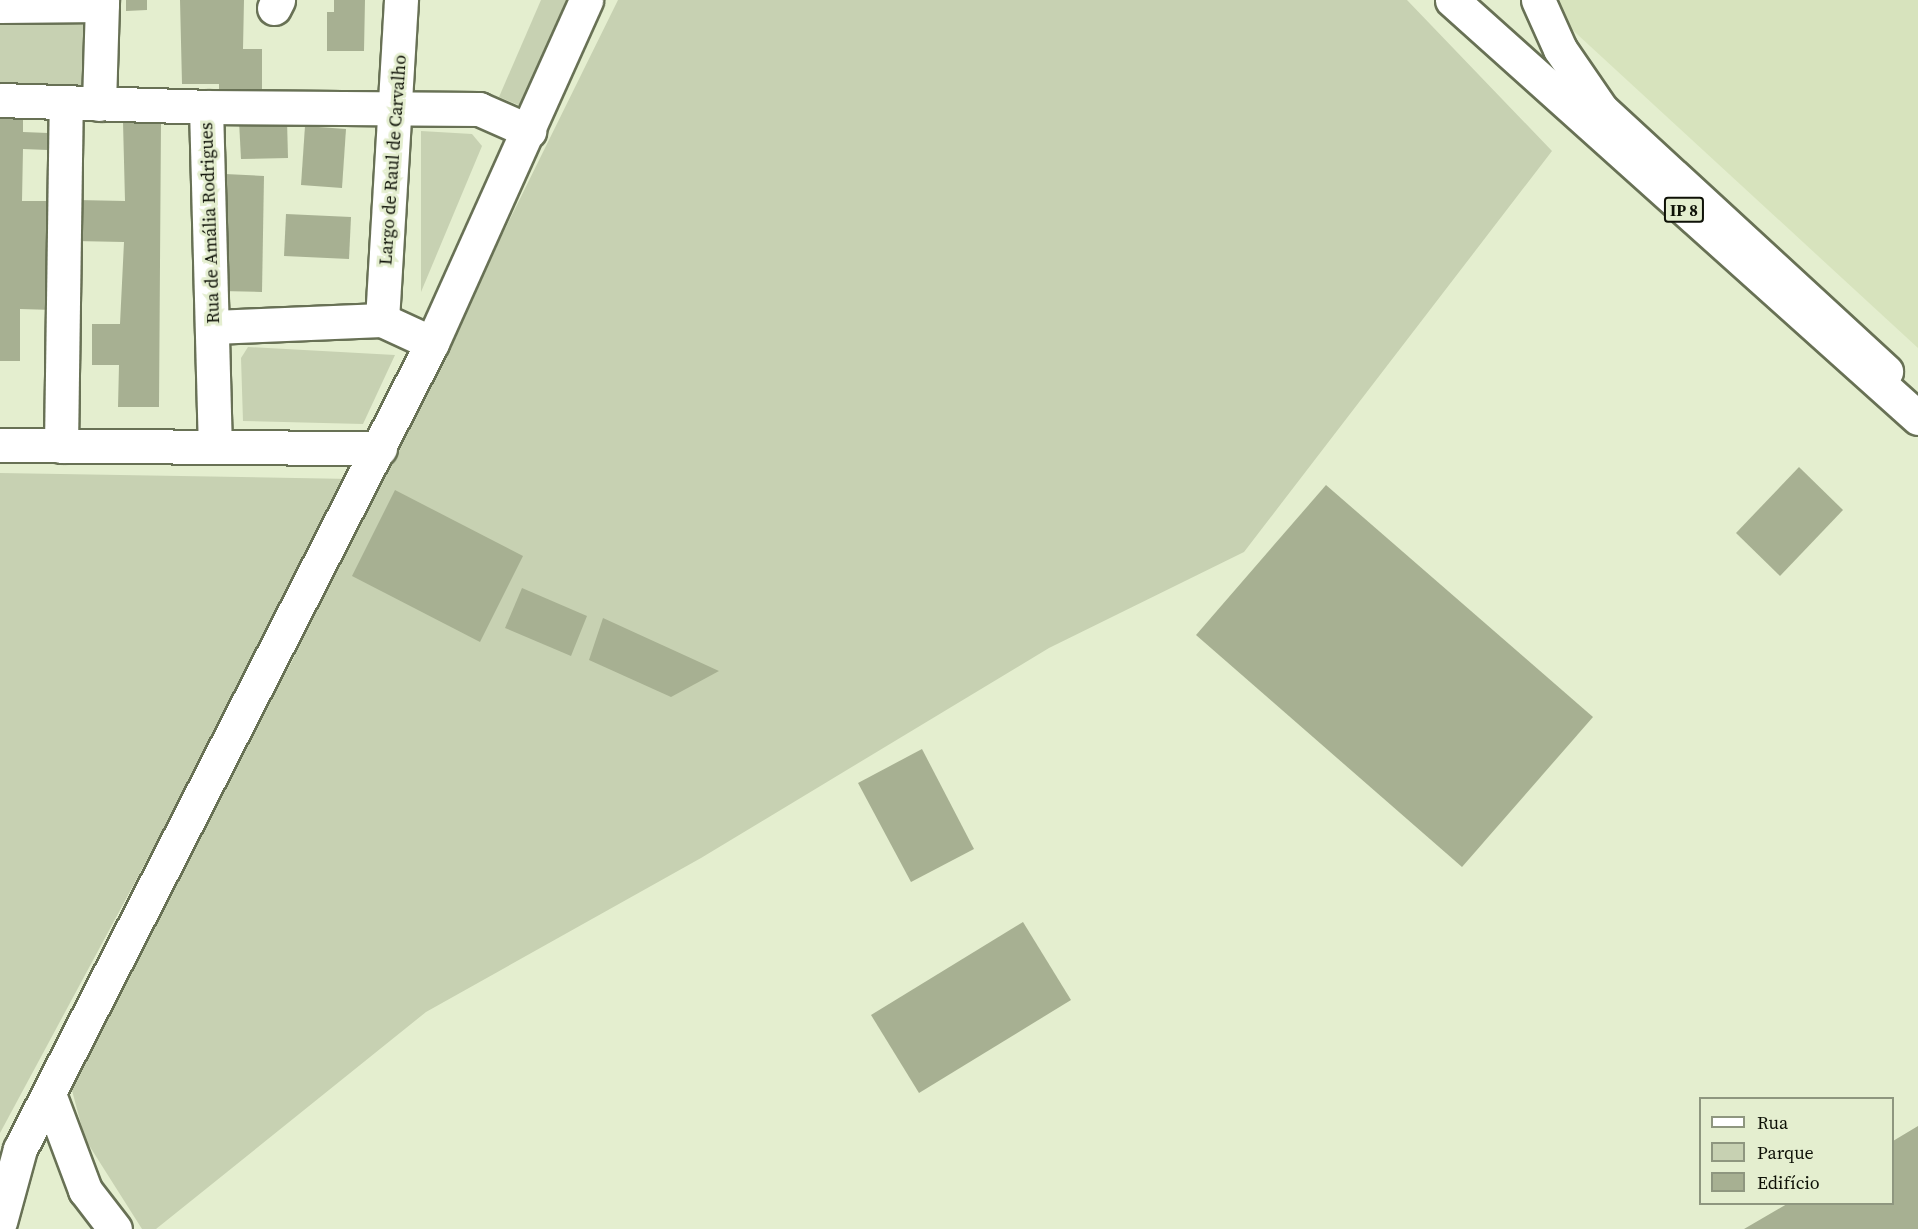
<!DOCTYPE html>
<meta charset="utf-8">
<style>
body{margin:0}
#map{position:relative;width:1918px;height:1229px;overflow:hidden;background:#e4eecf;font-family:"Source Serif 4",serif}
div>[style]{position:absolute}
.built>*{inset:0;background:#d7e3bd}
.green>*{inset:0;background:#c7d1b2}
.building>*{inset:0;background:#a7b092}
.roads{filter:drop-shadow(2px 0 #687155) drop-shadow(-2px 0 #687155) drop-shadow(0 2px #687155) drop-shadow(0 -2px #687155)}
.minor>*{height:33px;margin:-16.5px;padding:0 16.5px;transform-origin:16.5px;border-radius:16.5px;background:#fff}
.major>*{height:33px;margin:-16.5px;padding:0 16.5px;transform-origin:16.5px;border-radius:16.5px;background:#fff}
span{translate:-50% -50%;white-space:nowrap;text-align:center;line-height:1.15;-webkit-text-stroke:6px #e4eecf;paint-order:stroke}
.shield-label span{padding:2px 4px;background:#e4eecf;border:2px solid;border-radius:4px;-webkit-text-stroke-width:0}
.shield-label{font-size:16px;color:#0e1107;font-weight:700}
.street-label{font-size:18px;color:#0e1107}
.legend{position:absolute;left:1699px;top:1097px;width:195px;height:108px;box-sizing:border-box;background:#e4eecf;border:2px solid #8e967f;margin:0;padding:8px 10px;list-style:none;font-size:18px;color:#0e1107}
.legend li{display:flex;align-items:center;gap:12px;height:30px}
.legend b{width:30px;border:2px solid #8e967f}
</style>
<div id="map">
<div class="built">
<div style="clip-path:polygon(1540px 0,1918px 0,1918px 348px)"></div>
</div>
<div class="green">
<div style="clip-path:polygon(541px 0,572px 0,526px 108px,499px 97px)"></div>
<div style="clip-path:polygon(618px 0,1407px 0,1552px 151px,1244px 552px,1049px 648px,701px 858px,426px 1012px,156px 1229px,142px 1229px,85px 1139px,66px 1068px,291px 663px)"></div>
<div style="clip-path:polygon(0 15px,76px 15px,94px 32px,95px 77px,74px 95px,0 93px)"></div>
<div style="clip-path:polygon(421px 131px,472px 134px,482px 146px,421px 292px)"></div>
<div style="clip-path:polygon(248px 347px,395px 355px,363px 424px,243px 421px,241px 358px)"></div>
<div style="clip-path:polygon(0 473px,352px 479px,0 1133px)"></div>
</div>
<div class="building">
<div style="clip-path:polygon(126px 0,147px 0,147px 10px,126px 11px)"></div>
<div style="clip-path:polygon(180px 0,244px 0,243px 49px,262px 49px,262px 97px,219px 97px,219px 84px,182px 84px)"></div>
<div style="clip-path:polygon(334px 0,365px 0,364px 51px,327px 51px,327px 12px,334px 12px)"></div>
<div style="clip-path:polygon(0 118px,23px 118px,23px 132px,48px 133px,48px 150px,23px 149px,22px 201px,56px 201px,54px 310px,20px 309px,20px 361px,0 361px)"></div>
<div style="clip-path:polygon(287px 120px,288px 158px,241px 159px,239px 121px)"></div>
<div style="clip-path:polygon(123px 122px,161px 122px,159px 407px,118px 407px,119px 365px,92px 365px,92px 324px,120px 324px,124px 242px,75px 241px,77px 200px,125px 201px)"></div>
<div style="clip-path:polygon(305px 126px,346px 129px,342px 188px,301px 185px)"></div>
<div style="clip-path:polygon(225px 174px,264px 176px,262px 292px,221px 291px)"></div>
<div style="clip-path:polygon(286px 214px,351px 217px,349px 259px,284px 256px)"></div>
<div style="clip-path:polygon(1799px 467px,1843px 510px,1780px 576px,1736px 533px)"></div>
<div style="clip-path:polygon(1326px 485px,1593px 717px,1462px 867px,1196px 635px)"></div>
<div style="clip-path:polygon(395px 490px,523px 556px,480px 642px,352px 576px)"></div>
<div style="clip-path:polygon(522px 588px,587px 616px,571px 656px,505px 628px)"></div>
<div style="clip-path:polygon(603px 618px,719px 671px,671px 697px,589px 660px)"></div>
<div style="clip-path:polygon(922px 749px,974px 849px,911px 882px,858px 783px)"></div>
<div style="clip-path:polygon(1023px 922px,1071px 1000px,919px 1093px,871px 1015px)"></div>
<div style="clip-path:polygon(1918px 1126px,1918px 1229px,1744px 1229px,1787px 1204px,1892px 1204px,1893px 1141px)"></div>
</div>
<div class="roads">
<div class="minor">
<div style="left:1538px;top:0;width:54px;rotate:65.8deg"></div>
<div style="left:1560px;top:49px;width:74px;rotate:55.5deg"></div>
<div style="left:1602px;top:110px;width:386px;rotate:42.6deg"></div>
<div style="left:0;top:6px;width:102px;rotate:-0.6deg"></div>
<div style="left:274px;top:8px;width:9px;rotate:-63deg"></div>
<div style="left:0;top:100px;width:206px;rotate:1.9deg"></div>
<div style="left:206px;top:107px;width:339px;rotate:88.5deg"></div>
<div style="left:99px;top:104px;width:104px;rotate:-88.3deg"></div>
<div style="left:206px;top:107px;width:273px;rotate:0.4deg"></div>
<div style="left:479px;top:109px;width:55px;rotate:23.7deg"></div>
<div style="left:382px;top:320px;width:321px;rotate:-86.6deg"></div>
<div style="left:213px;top:327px;width:169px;rotate:-2.4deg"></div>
<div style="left:382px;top:320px;width:55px;rotate:24.7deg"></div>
<div style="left:0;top:445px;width:380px;rotate:0.5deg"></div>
<div style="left:61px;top:446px;width:342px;rotate:-89.2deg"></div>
<div style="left:49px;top:1094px;width:103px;rotate:69.4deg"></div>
<div style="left:85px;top:1190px;width:49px;rotate:52.4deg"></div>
<div style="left:0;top:1222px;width:76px;rotate:-74.7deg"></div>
<div style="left:20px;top:1149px;width:905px;rotate:-62.93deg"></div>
<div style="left:432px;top:343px;width:376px;rotate:-65.8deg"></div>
</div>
<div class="major">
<div style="left:1452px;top:0;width:626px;rotate:41.89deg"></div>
</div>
</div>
<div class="shield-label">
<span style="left:1684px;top:210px">IP 8</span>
</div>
<div class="street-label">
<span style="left:393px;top:160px;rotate:-86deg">Largo de Raul de Carvalho</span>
<span style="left:210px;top:223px;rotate:-92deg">Rua de Amália Rodrigues</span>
</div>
<ul class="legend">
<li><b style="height:8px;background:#fff"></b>Rua</li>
<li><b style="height:16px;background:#c7d1b2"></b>Parque</li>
<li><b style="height:16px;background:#a7b092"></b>Edifício</li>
</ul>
</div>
